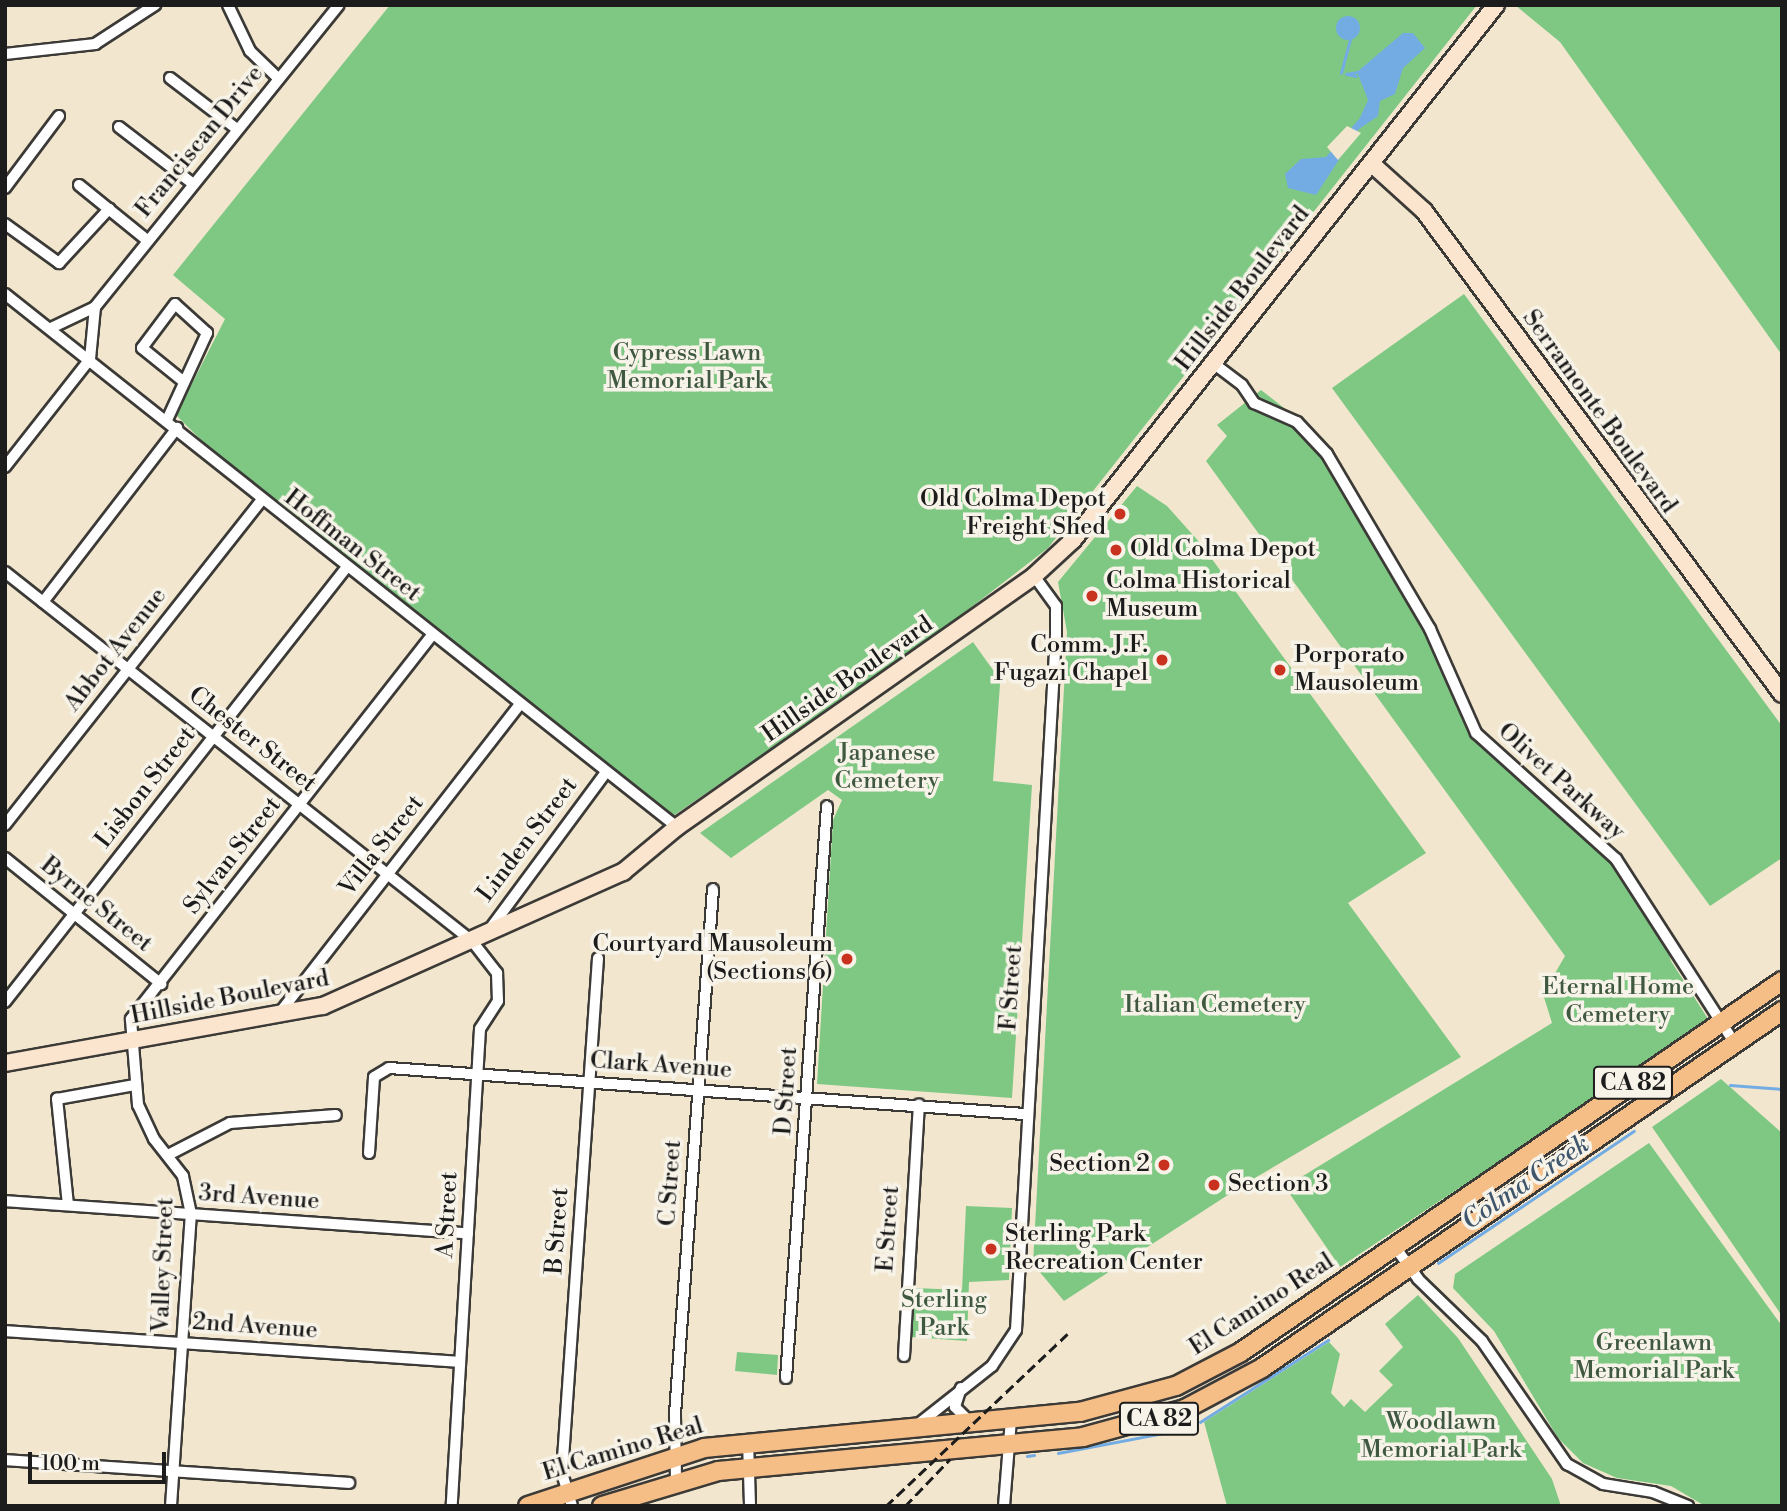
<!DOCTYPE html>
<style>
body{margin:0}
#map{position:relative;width:1787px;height:1511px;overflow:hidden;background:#f2e7ce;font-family:"Libre Bodoni",serif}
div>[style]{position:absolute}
.green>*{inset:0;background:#7fc884}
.water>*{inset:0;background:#73ace3}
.round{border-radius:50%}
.pier>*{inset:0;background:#f2e7ce}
.stream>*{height:2.5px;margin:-1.25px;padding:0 1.25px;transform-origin:1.25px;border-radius:1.25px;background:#73ace3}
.roads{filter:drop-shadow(2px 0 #3c3a37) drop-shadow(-2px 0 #3c3a37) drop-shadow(0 2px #3c3a37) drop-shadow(0 -2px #3c3a37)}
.minor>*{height:10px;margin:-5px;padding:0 5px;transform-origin:5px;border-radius:5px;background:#fff}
.secondary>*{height:16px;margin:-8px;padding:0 8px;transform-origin:8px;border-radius:8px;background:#fbe5cf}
.primary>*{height:18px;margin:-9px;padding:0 9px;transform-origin:9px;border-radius:9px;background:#f6be87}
.rail>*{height:2.5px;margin-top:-1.25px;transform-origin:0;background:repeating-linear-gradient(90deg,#1c1c1c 0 10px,transparent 0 15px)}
.dots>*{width:19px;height:19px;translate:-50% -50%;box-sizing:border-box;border:4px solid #f7f3e8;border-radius:50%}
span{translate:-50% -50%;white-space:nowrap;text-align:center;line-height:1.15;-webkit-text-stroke:7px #f7f3e8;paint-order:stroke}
.shield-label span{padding:2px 5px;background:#f7f3e8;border:2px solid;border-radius:5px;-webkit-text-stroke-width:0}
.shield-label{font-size:23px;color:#1c1c1c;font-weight:700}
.street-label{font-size:24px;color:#1c1c1c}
.park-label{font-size:24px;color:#3f5840}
.poi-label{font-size:24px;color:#1c1c1c}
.right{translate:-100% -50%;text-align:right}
.left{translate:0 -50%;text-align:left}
.water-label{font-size:26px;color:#3f566c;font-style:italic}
.frame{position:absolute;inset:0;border:7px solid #1c1c1c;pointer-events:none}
.scale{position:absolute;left:28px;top:1452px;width:138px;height:32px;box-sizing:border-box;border:4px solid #1c1c1c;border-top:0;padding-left:9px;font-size:21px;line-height:24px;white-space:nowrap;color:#1c1c1c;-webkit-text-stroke:5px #f7f3e8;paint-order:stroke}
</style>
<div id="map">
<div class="green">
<div style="clip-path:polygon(390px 5px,1477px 5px,1048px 548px,930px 639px,673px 816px,214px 453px,176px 415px,225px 319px,173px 275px)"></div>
<div style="clip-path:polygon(1515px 5px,1782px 5px,1782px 355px,1560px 42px)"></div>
<div style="clip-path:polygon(1464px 294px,1782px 726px,1782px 858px,1710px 906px,1332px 388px)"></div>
<div style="clip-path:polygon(1261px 390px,1324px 439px,1385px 551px,1425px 608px,1451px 680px,1497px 759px,1600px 843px,1663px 935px,1671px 961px,1710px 1022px,1340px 1267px,1285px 1187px,1552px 1023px,1543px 994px,1565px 956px,1206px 461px,1227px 436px,1217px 425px)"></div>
<div style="clip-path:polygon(1137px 486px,1167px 506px,1201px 544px,1426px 853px,1348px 903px,1461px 1057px,1248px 1182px,1064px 1301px,1033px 1264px,1067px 632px,1058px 582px)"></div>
<div style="clip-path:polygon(973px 642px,993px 670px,1001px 671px,993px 781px,1032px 785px,1012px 1098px,817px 1084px,833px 820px,842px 800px,828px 790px,731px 858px,700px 833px)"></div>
<div style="clip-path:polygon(1721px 1079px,1782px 1133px,1782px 1316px,1652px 1127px)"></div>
<div style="clip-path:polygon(1649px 1143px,1782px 1326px,1782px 1506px,1705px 1506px,1671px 1486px,1617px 1478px,1583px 1463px,1558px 1438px,1494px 1331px,1453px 1288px,1455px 1274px)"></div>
<div style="clip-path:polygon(966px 1206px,1012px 1208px,1009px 1280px,969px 1282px,967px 1341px,911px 1337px,915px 1288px,962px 1290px)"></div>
<div style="clip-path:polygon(1418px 1295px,1458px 1338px,1552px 1479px,1561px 1506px,1227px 1506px,1204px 1422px,1329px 1342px,1340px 1354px,1331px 1393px,1344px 1407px,1351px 1399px,1365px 1412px,1393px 1385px,1379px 1371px,1403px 1347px,1385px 1324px)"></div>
<div style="clip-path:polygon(737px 1352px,778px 1355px,777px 1375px,735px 1371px)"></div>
</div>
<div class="water">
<div class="round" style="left:1336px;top:16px;width:24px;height:24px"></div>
<div style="clip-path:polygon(1403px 33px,1413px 33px,1425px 48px,1403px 68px,1395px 94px,1380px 101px,1378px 116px,1359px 129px,1316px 195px,1288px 188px,1285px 174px,1301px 159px,1326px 157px,1360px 118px,1368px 100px,1357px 72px)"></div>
</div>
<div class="pier">
<div style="clip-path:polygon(1347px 126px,1361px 133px,1338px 160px,1327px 147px)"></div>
</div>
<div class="stream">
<div style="left:1341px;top:73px;width:35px;rotate:-75deg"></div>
<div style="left:1346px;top:74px;width:11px;rotate:-10deg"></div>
<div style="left:1347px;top:74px;width:9px;rotate:13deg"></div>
<div style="left:1730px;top:1085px;width:52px;rotate:4.4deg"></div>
<div style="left:1438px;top:1263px;width:236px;rotate:-34deg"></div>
<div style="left:1200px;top:1422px;width:152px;rotate:-32.6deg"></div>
<div style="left:1058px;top:1453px;width:124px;rotate:-10.7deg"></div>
<div style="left:1027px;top:1456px;width:7px;rotate:-8deg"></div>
</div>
<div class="roads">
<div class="minor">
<div style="left:228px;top:5px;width:51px;rotate:64.4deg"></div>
<div style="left:250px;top:51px;width:40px;rotate:44deg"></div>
<div style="left:5px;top:54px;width:91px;rotate:-6.3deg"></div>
<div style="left:95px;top:44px;width:72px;rotate:-33deg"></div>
<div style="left:170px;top:78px;width:84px;rotate:37.3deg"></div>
<div style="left:119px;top:127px;width:92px;rotate:37.5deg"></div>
<div style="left:79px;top:185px;width:87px;rotate:39deg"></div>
<div style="left:5px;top:188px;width:90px;rotate:-53.1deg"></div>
<div style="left:5px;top:224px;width:67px;rotate:35.8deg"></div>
<div style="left:59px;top:263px;width:74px;rotate:-47.2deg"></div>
<div style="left:5px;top:294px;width:858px;rotate:38.42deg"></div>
<div style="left:51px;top:328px;width:49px;rotate:-25.5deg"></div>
<div style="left:95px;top:307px;width:388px;rotate:-51.1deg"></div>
<div style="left:1213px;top:363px;width:36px;rotate:37deg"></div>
<div style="left:1242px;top:385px;width:22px;rotate:56deg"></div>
<div style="left:1254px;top:403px;width:47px;rotate:23.8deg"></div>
<div style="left:1297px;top:422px;width:44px;rotate:46.8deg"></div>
<div style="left:1327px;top:454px;width:203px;rotate:59.5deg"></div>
<div style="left:1430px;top:629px;width:114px;rotate:66.1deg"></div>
<div style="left:1476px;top:733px;width:188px;rotate:42deg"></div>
<div style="left:1616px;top:859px;width:220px;rotate:57.2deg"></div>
<div style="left:167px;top:420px;width:96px;rotate:-65.3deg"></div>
<div style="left:207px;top:333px;width:43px;rotate:-137.8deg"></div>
<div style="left:175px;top:304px;width:55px;rotate:126.9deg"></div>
<div style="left:142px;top:348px;width:54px;rotate:39deg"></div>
<div style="left:5px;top:467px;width:137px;rotate:-51.8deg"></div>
<div style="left:90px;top:359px;width:52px;rotate:-84.5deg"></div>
<div style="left:5px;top:572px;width:595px;rotate:38.31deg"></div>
<div style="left:472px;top:941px;width:41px;rotate:52deg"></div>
<div style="left:497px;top:973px;width:28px;rotate:88deg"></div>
<div style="left:498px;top:1001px;width:33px;rotate:123deg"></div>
<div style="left:480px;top:1029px;width:478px;rotate:93.4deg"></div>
<div style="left:43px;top:602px;width:220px;rotate:-52.4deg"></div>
<div style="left:5px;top:825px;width:413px;rotate:-51.7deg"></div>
<div style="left:5px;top:858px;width:201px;rotate:38.9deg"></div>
<div style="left:487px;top:933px;width:200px;rotate:-53.5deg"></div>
<div style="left:5px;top:1002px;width:552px;rotate:-51.84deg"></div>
<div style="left:278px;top:1015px;width:394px;rotate:-52.1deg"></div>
<div style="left:369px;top:1153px;width:76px;rotate:-86.2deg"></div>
<div style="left:374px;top:1077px;width:17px;rotate:-31deg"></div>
<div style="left:389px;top:1068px;width:638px;rotate:4.14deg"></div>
<div style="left:168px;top:1155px;width:70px;rotate:-27.3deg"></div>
<div style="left:230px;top:1123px;width:106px;rotate:-4.3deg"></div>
<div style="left:5px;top:1201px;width:464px;rotate:4deg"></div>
<div style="left:68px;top:1205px;width:107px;rotate:-95.9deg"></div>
<div style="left:57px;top:1099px;width:79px;rotate:-10.2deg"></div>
<div style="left:1395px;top:1247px;width:39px;rotate:54deg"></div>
<div style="left:1418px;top:1279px;width:89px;rotate:44.1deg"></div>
<div style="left:1482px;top:1341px;width:150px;rotate:55.4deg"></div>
<div style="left:1567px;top:1464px;width:41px;rotate:29.1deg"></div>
<div style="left:1603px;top:1484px;width:51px;rotate:9.1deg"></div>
<div style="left:1653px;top:1492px;width:38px;rotate:22deg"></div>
<div style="left:5px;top:1331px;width:456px;rotate:3.9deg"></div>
<div style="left:904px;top:1356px;width:252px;rotate:-86.6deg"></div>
<div style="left:786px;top:1378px;width:573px;rotate:-85.9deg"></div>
<div style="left:961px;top:1388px;width:20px;rotate:108deg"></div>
<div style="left:955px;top:1407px;width:21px;rotate:45deg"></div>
<div style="left:916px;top:1426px;width:97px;rotate:-38.3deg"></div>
<div style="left:992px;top:1366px;width:43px;rotate:-56.3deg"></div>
<div style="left:1016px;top:1330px;width:696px;rotate:-86.71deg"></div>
<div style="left:1056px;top:635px;width:29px;rotate:-90deg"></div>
<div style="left:1056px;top:606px;width:37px;rotate:-126deg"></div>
<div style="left:748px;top:1441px;width:65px;rotate:88.2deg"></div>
<div style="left:5px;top:1460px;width:345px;rotate:3.8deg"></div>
<div style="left:676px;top:1480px;width:66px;rotate:-90.9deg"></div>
<div style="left:675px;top:1414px;width:526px;rotate:-85.86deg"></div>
<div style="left:171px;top:1506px;width:293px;rotate:-86.1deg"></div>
<div style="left:191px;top:1214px;width:39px;rotate:-102deg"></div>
<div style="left:183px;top:1176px;width:47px;rotate:-128.1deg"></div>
<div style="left:154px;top:1139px;width:38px;rotate:-115deg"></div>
<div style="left:138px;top:1105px;width:86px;rotate:-94.7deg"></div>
<div style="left:131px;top:1019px;width:488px;rotate:-51.9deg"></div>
<div style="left:572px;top:1506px;width:34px;rotate:-107deg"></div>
<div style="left:562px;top:1473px;width:516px;rotate:-86deg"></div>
<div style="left:1004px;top:1506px;width:87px;rotate:-85.4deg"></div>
</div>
<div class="secondary">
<div style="left:1372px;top:164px;width:70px;rotate:42.1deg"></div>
<div style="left:1424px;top:211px;width:601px;rotate:53.45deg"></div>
<div style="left:5px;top:1063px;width:323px;rotate:-10.2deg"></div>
<div style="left:323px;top:1006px;width:329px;rotate:-24.1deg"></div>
<div style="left:623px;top:872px;width:70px;rotate:-39.8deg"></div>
<div style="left:677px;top:827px;width:436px;rotate:-35.1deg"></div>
<div style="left:1034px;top:576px;width:53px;rotate:-42.7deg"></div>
<div style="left:1073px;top:540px;width:682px;rotate:-51.67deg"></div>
</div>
<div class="primary">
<div style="left:528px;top:1506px;width:185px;rotate:-18.2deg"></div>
<div style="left:704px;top:1448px;width:378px;rotate:-5.5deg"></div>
<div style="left:1080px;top:1412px;width:99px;rotate:-15.2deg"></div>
<div style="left:1176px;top:1386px;width:73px;rotate:-27.6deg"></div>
<div style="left:1241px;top:1352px;width:656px;rotate:-34.44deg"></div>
<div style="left:602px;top:1506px;width:121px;rotate:-16.8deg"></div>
<div style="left:718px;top:1471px;width:367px;rotate:-5.3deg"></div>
<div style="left:1083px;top:1437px;width:106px;rotate:-15.4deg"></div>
<div style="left:1185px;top:1409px;width:87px;rotate:-28deg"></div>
<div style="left:1262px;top:1368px;width:631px;rotate:-34.47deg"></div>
</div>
</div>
<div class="rail">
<div style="left:886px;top:1506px;width:250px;rotate:-43.5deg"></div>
<div style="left:905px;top:1506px;width:65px;rotate:-46.2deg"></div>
</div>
<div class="dots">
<div style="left:1120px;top:514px;background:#c8321e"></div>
<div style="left:1116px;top:550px;background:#c8321e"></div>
<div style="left:1092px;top:596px;background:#c8321e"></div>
<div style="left:1162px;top:660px;background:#c8321e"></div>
<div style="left:1280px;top:670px;background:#c8321e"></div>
<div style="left:847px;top:959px;background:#c8321e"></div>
<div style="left:1164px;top:1165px;background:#c8321e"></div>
<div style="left:1214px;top:1185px;background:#c8321e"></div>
<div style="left:991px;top:1249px;background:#c8321e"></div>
</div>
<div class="shield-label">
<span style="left:1633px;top:1083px">CA 82</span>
<span style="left:1159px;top:1419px">CA 82</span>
</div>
<div class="street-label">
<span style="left:200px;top:142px;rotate:-51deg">Franciscan Drive</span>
<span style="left:1243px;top:289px;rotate:-52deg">Hillside Boulevard</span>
<span style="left:1599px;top:412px;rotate:54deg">Serramonte Boulevard</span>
<span style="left:352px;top:546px;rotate:38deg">Hoffman Street</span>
<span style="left:116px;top:650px;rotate:-52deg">Abbot Avenue</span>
<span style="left:848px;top:680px;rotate:-35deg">Hillside Boulevard</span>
<span style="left:252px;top:740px;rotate:38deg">Chester Street</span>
<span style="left:1561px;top:782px;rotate:42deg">Olivet Parkway</span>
<span style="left:146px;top:788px;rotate:-52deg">Lisbon Street</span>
<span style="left:528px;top:840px;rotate:-53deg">Linden Street</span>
<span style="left:382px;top:846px;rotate:-52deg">Villa Street</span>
<span style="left:233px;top:856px;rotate:-52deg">Sylvan Street</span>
<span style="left:96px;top:905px;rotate:39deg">Byrne Street</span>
<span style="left:1012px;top:988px;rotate:-86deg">F Street</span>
<span style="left:230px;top:998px;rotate:-11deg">Hillside Boulevard</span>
<span style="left:661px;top:1066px;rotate:4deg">Clark Avenue</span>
<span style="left:787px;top:1091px;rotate:-86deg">D Street</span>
<span style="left:671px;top:1183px;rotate:-86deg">C Street</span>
<span style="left:259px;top:1198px;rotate:4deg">3rd Avenue</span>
<span style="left:448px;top:1215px;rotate:-87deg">A Street</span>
<span style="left:889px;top:1229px;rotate:-86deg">E Street</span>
<span style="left:558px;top:1231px;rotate:-86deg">B Street</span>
<span style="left:164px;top:1265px;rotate:-88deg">Valley Street</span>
<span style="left:1262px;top:1305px;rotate:-33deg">El Camino Real</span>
<span style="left:255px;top:1327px;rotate:4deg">2nd Avenue</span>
<span style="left:623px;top:1450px;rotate:-17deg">El Camino Real</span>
</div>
<div class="park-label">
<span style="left:687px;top:368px">Cypress Lawn<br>Memorial Park</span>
<span style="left:887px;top:768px">Japanese<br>Cemetery</span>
<span style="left:1618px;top:1002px">Eternal Home<br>Cemetery</span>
<span style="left:1215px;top:1006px">Italian Cemetery</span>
<span style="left:944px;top:1315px">Sterling<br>Park</span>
<span style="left:1654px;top:1358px">Greenlawn<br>Memorial Park</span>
<span style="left:1441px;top:1437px">Woodlawn<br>Memorial Park</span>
</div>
<div class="poi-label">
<span class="right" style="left:1106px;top:514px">Old Colma Depot<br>Freight Shed</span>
<span class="left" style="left:1130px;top:550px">Old Colma Depot</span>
<span class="left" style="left:1106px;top:596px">Colma Historical<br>Museum</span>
<span class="right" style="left:1148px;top:660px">Comm. J.F.<br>Fugazi Chapel</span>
<span class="left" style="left:1294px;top:670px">Porporato<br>Mausoleum</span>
<span class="right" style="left:833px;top:959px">Courtyard Mausoleum<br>(Sections 6)</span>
<span class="right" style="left:1150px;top:1165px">Section 2</span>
<span class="left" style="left:1228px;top:1185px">Section 3</span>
<span class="left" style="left:1005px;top:1249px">Sterling Park<br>Recreation Center</span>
</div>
<div class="water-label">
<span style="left:1526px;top:1183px;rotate:-34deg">Colma Creek</span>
</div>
<div class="frame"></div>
<div class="scale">100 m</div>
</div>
